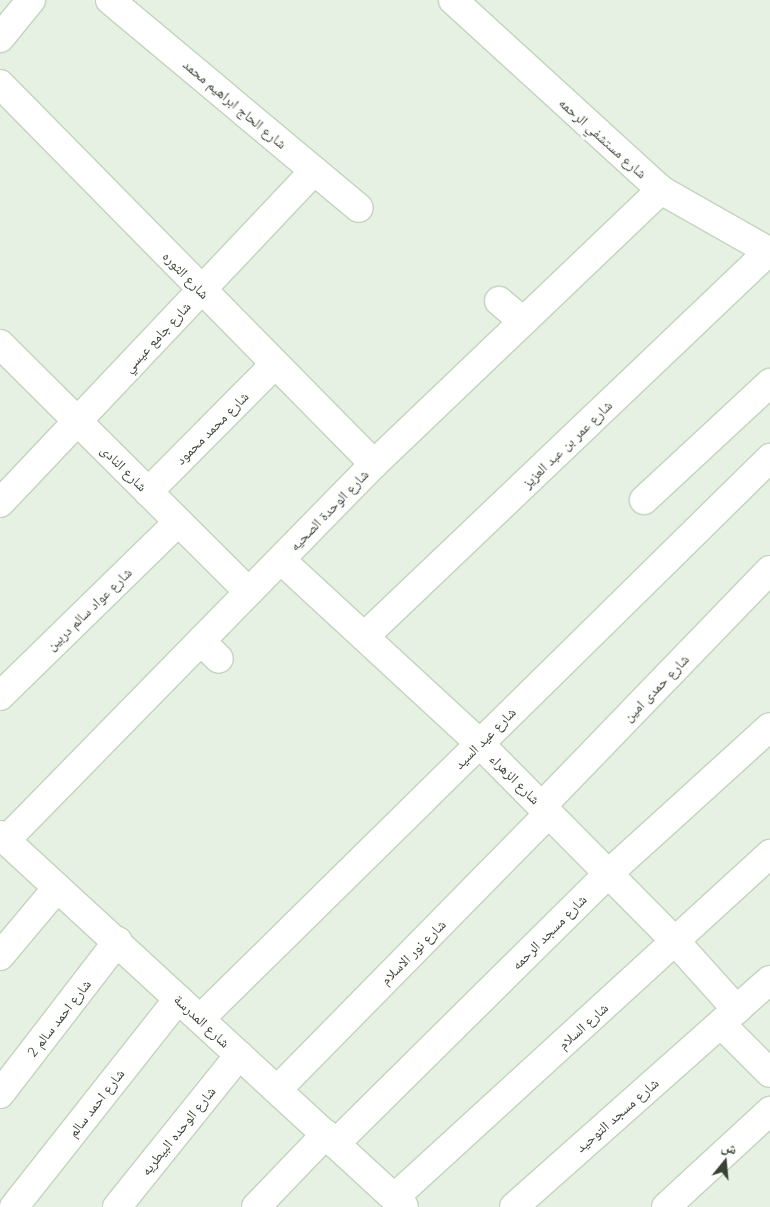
<!DOCTYPE html>
<meta charset="utf-8">
<style>
body{margin:0}
#map{position:relative;width:770px;height:1207px;overflow:hidden;background:#e6f1e3;font-family:Quicksand,"Noto Naskh Arabic",sans-serif}
div>[style]{position:absolute}
.roads{filter:drop-shadow(1px 0 #c3d4bd) drop-shadow(-1px 0 #c3d4bd) drop-shadow(0 1px #c3d4bd) drop-shadow(0 -1px #c3d4bd)}
.minor>*{height:28px;margin:-14px;padding:0 14px;transform-origin:14px;border-radius:14px;background:#fff}
span{translate:-50% -50%;white-space:nowrap;text-align:center;line-height:1.15;-webkit-text-stroke:5px #fff;paint-order:stroke}
.street-label{font-size:14px;color:#384333}
.north{position:absolute;left:700px;top:1137px;width:50px;height:50px;-webkit-text-stroke:4px #fff;paint-order:stroke;rotate:17deg;font-size:14px;font-weight:700;line-height:20px;text-align:center;color:#384333}
.north::after{content:'';display:block;margin:auto;width:18px;height:22px;background:#384333;clip-path:polygon(50% 0,100% 100%,50% 72%,0 100%)}
</style>
<div id="map">
<div class="roads">
<div class="minor">
<div style="left:110px;top:0;width:324px;rotate:39.9deg"></div>
<div style="left:453px;top:0;width:282px;rotate:42.4deg"></div>
<div style="left:661px;top:190px;width:125px;rotate:29.6deg"></div>
<div style="left:0;top:38px;width:49px;rotate:-50.8deg"></div>
<div style="left:0;top:84px;width:533px;rotate:45.46deg"></div>
<div style="left:499px;top:301px;width:31px;rotate:40deg"></div>
<div style="left:0;top:344px;width:351px;rotate:44.9deg"></div>
<div style="left:148px;top:492px;width:180px;rotate:-45.2deg"></div>
<div style="left:644px;top:500px;width:172px;rotate:-42.9deg"></div>
<div style="left:0;top:503px;width:457px;rotate:-46.6deg"></div>
<div style="left:281px;top:560px;width:270px;rotate:42.7deg"></div>
<div style="left:479px;top:743px;width:280px;rotate:45.3deg"></div>
<div style="left:676px;top:942px;width:91px;rotate:48.1deg"></div>
<div style="left:365px;top:636px;width:557px;rotate:-43.62deg"></div>
<div style="left:201px;top:641px;width:25px;rotate:45deg"></div>
<div style="left:0;top:696px;width:249px;rotate:-44.3deg"></div>
<div style="left:542px;top:806px;width:328px;rotate:-46deg"></div>
<div style="left:0;top:835px;width:549px;rotate:42.64deg"></div>
<div style="left:6px;top:840px;width:526px;rotate:-45.62deg"></div>
<div style="left:374px;top:464px;width:397px;rotate:-43.7deg"></div>
<div style="left:0;top:956px;width:89px;rotate:-50deg"></div>
<div style="left:200px;top:1019px;width:800px;rotate:-44.54deg"></div>
<div style="left:721px;top:1024px;width:69px;rotate:45deg"></div>
<div style="left:277px;top:1090px;width:388px;rotate:-45.5deg"></div>
<div style="left:0;top:1094px;width:193px;rotate:-52.4deg"></div>
<div style="left:335px;top:1144px;width:385px;rotate:-44.7deg"></div>
<div style="left:609px;top:873px;width:217px;rotate:-42.2deg"></div>
<div style="left:394px;top:1198px;width:510px;rotate:-42.46deg"></div>
<div style="left:14px;top:1207px;width:265px;rotate:-51.7deg"></div>
<div style="left:117px;top:1207px;width:195px;rotate:-51.2deg"></div>
<div style="left:256px;top:1207px;width:101px;rotate:-46.2deg"></div>
<div style="left:514px;top:1207px;width:342px;rotate:-41.6deg"></div>
<div style="left:666px;top:1207px;width:142px;rotate:-42.7deg"></div>
</div>
</div>
<div class="street-label">
<span style="left:235px;top:104px;rotate:40deg">شارع الحاج ابراهيم محمد</span>
<span style="left:603px;top:138px;rotate:42deg">شارع مستشفي الرحمه</span>
<span style="left:186px;top:275px;rotate:46deg">شارع الثوره</span>
<span style="left:157px;top:337px;rotate:-47deg">شارع جامع عيسي</span>
<span style="left:212px;top:428px;rotate:-45deg">شارع محمد محمود</span>
<span style="left:567px;top:444px;rotate:-44deg">شارع عمر بن عبد العزيز</span>
<span style="left:124px;top:468px;rotate:45deg">شارع النادى</span>
<span style="left:329px;top:510px;rotate:-46deg">شارع الوحدة الصحيه</span>
<span style="left:89px;top:609px;rotate:-44deg">شارع عواد سالم دربين</span>
<span style="left:656px;top:688px;rotate:-46deg">شارع حمدى امين</span>
<span style="left:485px;top:738px;rotate:-45deg">شارع عيد السيد</span>
<span style="left:515px;top:779px;rotate:45deg">شارع الزهراء</span>
<span style="left:549px;top:932px;rotate:-45deg">شارع مسجد الرحمه</span>
<span style="left:413px;top:952px;rotate:-45deg">شارع نور الاسلام</span>
<span style="left:59px;top:1018px;rotate:-52deg">شارع احمد سالم 2</span>
<span style="left:202px;top:1021px;rotate:43deg">شارع المدرسة</span>
<span style="left:583px;top:1026px;rotate:-42deg">شارع السلام</span>
<span style="left:96px;top:1103px;rotate:-52deg">شارع احمد سالم</span>
<span style="left:617px;top:1115px;rotate:-41deg">شارع مسجد التوحيد</span>
<span style="left:178px;top:1131px;rotate:-51deg">شارع الوحده البيطريه</span>
</div>
<div class="north">ش</div>
</div>
